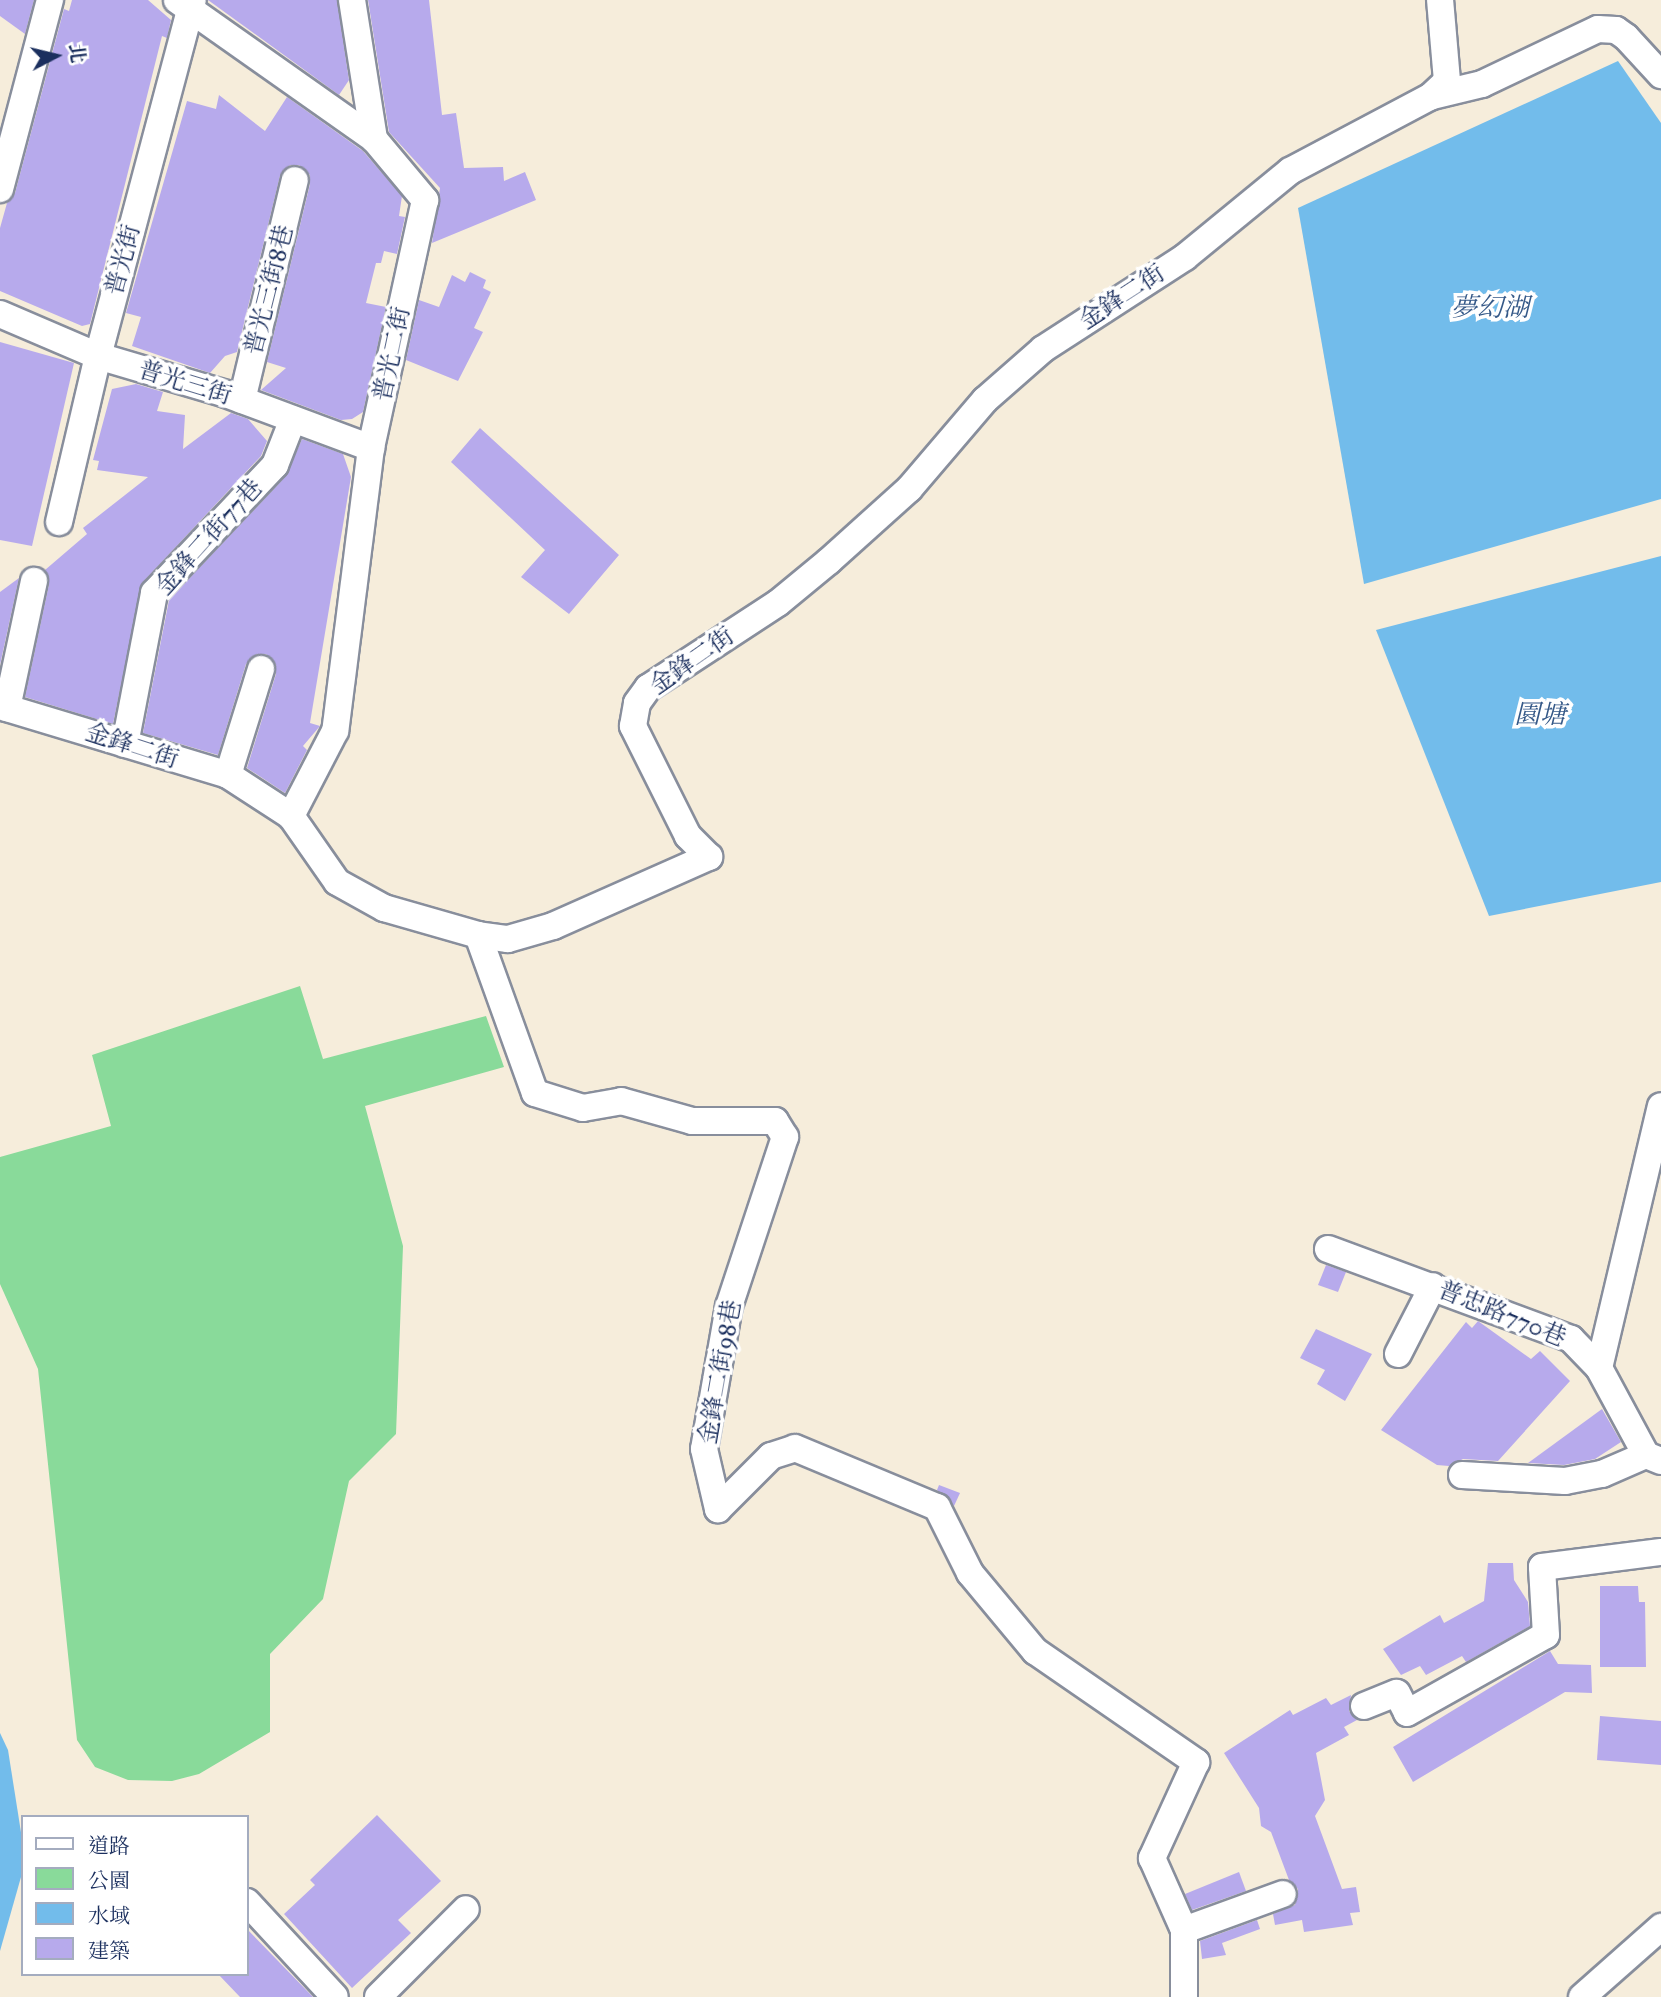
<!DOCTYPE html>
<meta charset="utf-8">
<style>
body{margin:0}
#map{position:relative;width:1661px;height:1997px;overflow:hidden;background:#f6eddb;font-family:"IM FELL Great Primer","Noto Serif TC",serif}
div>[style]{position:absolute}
.green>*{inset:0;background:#89da9a}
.water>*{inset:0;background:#72bceb}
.building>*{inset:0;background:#b7aaec}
.roads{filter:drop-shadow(2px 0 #888e9c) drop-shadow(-2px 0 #888e9c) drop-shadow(0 2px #888e9c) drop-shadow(0 -2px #888e9c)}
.minor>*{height:26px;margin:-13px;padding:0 13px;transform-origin:13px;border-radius:13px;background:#fff}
span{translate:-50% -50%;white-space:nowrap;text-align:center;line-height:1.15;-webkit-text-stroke:7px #fff;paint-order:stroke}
.street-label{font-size:24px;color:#1b2f5e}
.water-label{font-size:26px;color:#355988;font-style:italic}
.legend{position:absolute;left:21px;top:1815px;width:228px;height:161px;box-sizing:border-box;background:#fff;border:2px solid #a4acbf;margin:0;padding:9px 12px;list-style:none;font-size:21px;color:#1b2f5e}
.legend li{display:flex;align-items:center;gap:14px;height:35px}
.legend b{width:35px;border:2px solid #a4acbf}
.north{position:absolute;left:21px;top:21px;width:70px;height:70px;-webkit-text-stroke:5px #fff;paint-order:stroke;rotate:83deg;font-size:19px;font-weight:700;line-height:28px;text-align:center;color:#1b2f5e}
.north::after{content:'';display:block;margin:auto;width:24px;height:32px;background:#1b2f5e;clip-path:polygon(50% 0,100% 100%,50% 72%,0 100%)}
</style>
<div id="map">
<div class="green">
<div style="clip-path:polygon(300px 986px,323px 1059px,486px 1016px,504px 1067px,365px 1106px,403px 1246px,396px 1434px,349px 1481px,323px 1599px,270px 1654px,270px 1732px,199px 1774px,172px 1781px,128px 1780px,95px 1767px,77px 1740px,38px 1369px,0 1284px,0 1157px,111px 1126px,92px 1055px)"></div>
</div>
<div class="water">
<div style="clip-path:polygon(1618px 61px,1661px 123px,1661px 499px,1364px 584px,1298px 208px)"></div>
<div style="clip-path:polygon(1661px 556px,1661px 882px,1489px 916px,1376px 630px)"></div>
<div style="clip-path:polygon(0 1733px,8px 1750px,23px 1845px,23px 1870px,0 1951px)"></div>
</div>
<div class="building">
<div style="clip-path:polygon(0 0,34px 0,25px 34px,0 16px)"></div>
<div style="clip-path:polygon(72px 0,148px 0,171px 20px,167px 38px,162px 36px,90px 324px,82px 326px,0 291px,0 228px,7px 203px,15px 193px,64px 9px,69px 11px)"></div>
<div style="clip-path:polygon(208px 0,337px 0,349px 80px,339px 95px)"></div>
<div style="clip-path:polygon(368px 0,429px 0,442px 115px,456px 113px,464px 168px,503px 167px,504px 181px,525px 172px,536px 200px,432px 243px,440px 188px,389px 132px)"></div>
<div style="clip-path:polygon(219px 95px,265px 131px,287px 97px,363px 151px,402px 196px,399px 216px,405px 217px,397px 254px,384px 251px,381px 263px,376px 263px,366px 303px,386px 307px,363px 412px,352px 419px,341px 420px,261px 390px,286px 368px,267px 362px,310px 184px,310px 175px,299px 165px,290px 165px,280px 176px,237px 352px,225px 356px,210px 373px,132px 346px,141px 317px,126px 313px,187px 101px,216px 109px)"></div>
<div style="clip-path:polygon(470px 272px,486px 280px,483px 288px,491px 292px,474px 328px,483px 332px,458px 381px,406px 360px,419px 300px,439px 307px,452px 275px,465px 282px)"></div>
<div style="clip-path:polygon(0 342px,74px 363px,32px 546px,0 540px)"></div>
<div style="clip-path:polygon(136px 384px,163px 392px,157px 411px,185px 415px,183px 449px,231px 413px,248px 419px,267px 441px,261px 456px,142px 583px,113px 724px,25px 697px,49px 584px,45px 570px,87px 534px,83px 528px,148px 477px,97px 470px,99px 461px,93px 460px,112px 389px)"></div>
<div style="clip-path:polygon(480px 428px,619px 555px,569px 614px,521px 577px,545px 550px,451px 462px)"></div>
<div style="clip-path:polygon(302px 439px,343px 454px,351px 477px,310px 723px,320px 726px,303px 746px,307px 750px,285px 793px,247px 768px,276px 674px,276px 665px,266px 654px,257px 654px,246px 664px,218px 755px,143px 733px,169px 600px,286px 476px)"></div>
<div style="clip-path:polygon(19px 578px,0 665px,0 592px)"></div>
<div style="clip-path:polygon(1326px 1265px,1346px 1272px,1338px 1292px,1318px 1285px)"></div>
<div style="clip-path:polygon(1478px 1321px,1531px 1359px,1540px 1351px,1570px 1381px,1498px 1461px,1463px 1459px,1449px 1466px,1437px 1465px,1381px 1430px,1466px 1322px,1472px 1328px)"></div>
<div style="clip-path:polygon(1316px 1329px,1372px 1354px,1345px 1401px,1317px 1384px,1325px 1370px,1300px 1358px)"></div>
<div style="clip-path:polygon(1602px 1409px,1621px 1442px,1595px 1459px,1564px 1465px,1528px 1463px)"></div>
<div style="clip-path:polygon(939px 1485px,960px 1493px,954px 1506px,937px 1490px)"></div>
<div style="clip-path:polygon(1488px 1563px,1513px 1563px,1514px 1580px,1528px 1602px,1530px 1626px,1466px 1662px,1462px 1656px,1426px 1675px,1420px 1666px,1401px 1675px,1383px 1649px,1440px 1615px,1444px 1623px,1484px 1601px)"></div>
<div style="clip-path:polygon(1600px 1586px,1638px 1586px,1639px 1602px,1645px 1602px,1646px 1667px,1600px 1667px)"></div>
<div style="clip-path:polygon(1550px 1651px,1558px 1664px,1591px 1665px,1592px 1693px,1565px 1692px,1413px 1782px,1393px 1747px)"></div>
<div style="clip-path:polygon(1351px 1695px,1349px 1711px,1357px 1720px,1344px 1727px,1349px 1735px,1316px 1753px,1325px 1800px,1315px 1816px,1342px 1889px,1356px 1887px,1360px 1912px,1350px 1913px,1353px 1925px,1304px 1932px,1302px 1920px,1275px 1925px,1273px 1914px,1295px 1905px,1298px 1889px,1289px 1880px,1271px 1832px,1261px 1826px,1259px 1808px,1224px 1753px,1290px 1710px,1293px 1715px,1326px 1698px,1331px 1705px)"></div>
<div style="clip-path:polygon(1600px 1716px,1661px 1721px,1661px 1765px,1597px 1760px)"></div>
<div style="clip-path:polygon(377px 1815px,441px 1881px,398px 1920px,411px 1933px,352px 1988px,284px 1914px,315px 1885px,310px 1880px)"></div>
<div style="clip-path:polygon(1239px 1872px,1246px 1891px,1192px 1910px,1185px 1894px)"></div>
<div style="clip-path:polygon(1257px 1920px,1260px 1929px,1222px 1943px,1226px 1955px,1202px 1959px,1200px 1941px)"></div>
<div style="clip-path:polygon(247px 1929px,313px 1997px,240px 1997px,218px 1974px,247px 1974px)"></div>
</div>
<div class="roads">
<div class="minor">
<div style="left:177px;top:0;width:241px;rotate:35.2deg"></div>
<div style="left:374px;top:139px;width:80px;rotate:50.1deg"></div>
<div style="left:425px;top:200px;width:254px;rotate:102.3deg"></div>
<div style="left:371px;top:448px;width:285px;rotate:97.2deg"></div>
<div style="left:335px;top:731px;width:96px;rotate:117.4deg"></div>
<div style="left:352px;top:0;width:141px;rotate:81deg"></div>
<div style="left:1432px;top:96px;width:51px;rotate:-13.5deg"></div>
<div style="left:1482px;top:84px;width:128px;rotate:-25.4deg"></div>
<div style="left:1598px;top:29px;width:18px;rotate:3deg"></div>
<div style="left:1616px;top:30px;width:12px;rotate:35deg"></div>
<div style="left:1626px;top:37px;width:52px;rotate:47.4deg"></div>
<div style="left:0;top:189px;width:196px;rotate:-75.2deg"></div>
<div style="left:0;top:314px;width:107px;rotate:23.2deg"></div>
<div style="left:98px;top:356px;width:134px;rotate:16.5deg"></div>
<div style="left:226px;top:394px;width:155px;rotate:20.4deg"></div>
<div style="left:242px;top:400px;width:226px;rotate:-76.5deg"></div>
<div style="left:59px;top:522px;width:171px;rotate:-76.8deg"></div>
<div style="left:98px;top:356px;width:368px;rotate:-75.1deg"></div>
<div style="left:0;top:706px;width:238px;rotate:16.8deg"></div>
<div style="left:228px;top:775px;width:75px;rotate:33.1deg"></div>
<div style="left:291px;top:816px;width:80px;rotate:55.1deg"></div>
<div style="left:337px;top:882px;width:54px;rotate:29deg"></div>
<div style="left:384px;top:908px;width:98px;rotate:16deg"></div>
<div style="left:478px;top:935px;width:30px;rotate:8deg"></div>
<div style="left:508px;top:939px;width:47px;rotate:-16.1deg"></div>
<div style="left:553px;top:926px;width:171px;rotate:-23.9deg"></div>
<div style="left:709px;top:857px;width:30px;rotate:-135deg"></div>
<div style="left:688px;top:836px;width:123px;rotate:-116.6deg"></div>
<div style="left:633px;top:726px;width:23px;rotate:-80deg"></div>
<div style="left:637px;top:703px;width:19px;rotate:-54deg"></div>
<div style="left:648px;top:688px;width:155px;rotate:-33.2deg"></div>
<div style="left:778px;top:603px;width:66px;rotate:-39.5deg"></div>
<div style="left:829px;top:561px;width:108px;rotate:-42deg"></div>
<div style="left:909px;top:489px;width:117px;rotate:-49.5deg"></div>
<div style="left:985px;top:400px;width:77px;rotate:-41.3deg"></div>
<div style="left:1043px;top:349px;width:169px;rotate:-32.9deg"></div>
<div style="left:1185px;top:257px;width:136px;rotate:-39.3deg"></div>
<div style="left:1290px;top:171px;width:158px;rotate:-27.9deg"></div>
<div style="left:1430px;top:97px;width:23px;rotate:-43deg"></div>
<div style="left:1447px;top:81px;width:81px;rotate:-94.9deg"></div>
<div style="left:7px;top:708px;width:130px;rotate:-78deg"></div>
<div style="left:125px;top:744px;width:154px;rotate:-79.1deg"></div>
<div style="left:154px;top:593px;width:176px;rotate:-46.6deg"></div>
<div style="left:275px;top:465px;width:49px;rotate:-68.6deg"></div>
<div style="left:228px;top:775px;width:111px;rotate:-72.7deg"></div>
<div style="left:478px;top:935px;width:168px;rotate:70.2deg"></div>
<div style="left:535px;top:1093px;width:50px;rotate:17.4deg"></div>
<div style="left:583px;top:1108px;width:39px;rotate:-10deg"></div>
<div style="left:621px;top:1101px;width:74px;rotate:15.7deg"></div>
<div style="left:692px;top:1121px;width:83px"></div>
<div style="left:775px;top:1121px;width:19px;rotate:58deg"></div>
<div style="left:785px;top:1137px;width:178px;rotate:108.3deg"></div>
<div style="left:729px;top:1306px;width:145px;rotate:99.9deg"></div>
<div style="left:704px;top:1449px;width:62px;rotate:76.9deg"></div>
<div style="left:718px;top:1509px;width:75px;rotate:-45deg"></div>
<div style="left:771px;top:1456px;width:25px;rotate:-18deg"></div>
<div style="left:795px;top:1448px;width:154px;rotate:22.6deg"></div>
<div style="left:937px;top:1507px;width:74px;rotate:63.4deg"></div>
<div style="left:970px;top:1573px;width:102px;rotate:50.2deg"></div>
<div style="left:1035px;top:1651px;width:196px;rotate:34.6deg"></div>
<div style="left:1196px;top:1762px;width:106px;rotate:114.6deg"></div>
<div style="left:1152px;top:1858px;width:79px;rotate:66deg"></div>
<div style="left:1184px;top:1930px;width:67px;rotate:90deg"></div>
<div style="left:1328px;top:1249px;width:259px;rotate:20.3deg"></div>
<div style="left:1571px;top:1339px;width:40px;rotate:46deg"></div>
<div style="left:1599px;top:1368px;width:99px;rotate:61.6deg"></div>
<div style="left:1646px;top:1455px;width:16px;rotate:22deg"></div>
<div style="left:1398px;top:1354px;width:76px;rotate:-62.8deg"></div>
<div style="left:1599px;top:1368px;width:269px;rotate:-76.7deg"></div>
<div style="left:1462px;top:1475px;width:103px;rotate:3.3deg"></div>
<div style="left:1565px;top:1481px;width:38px;rotate:-11deg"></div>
<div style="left:1602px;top:1474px;width:48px;rotate:-23.4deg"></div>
<div style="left:1364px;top:1706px;width:35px;rotate:-22deg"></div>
<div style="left:1397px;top:1693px;width:22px;rotate:63deg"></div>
<div style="left:1407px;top:1713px;width:159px;rotate:-29.3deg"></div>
<div style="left:1546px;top:1635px;width:68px;rotate:-93.4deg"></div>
<div style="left:1542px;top:1567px;width:120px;rotate:-7.2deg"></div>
<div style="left:247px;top:1902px;width:129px;rotate:47.2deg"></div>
<div style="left:1184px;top:1930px;width:105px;rotate:-20deg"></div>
<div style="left:378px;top:1997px;width:124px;rotate:-45deg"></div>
<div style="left:1582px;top:1997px;width:106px;rotate:-41.5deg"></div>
</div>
</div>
<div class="street-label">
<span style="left:123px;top:260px;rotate:-75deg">普光街</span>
<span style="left:269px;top:290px;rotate:-76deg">普光三街8巷</span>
<span style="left:1122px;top:297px;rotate:-33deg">金鋒二街</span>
<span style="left:392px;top:354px;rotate:-78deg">普光二街</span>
<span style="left:185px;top:383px;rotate:17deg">普光三街</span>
<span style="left:209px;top:537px;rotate:-48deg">金鋒二街77巷</span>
<span style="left:692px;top:661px;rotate:-35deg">金鋒二街</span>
<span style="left:132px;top:746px;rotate:18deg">金鋒二街</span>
<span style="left:1502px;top:1314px;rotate:22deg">普忠路770巷</span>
<span style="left:720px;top:1372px;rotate:-80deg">金鋒二街98巷</span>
</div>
<div class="water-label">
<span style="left:1490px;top:308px">夢幻湖</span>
<span style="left:1540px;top:715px">園塘</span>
</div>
<ul class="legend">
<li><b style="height:9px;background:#fff"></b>道路</li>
<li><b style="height:19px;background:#89da9a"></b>公園</li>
<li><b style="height:19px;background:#72bceb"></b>水域</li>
<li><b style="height:19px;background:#b7aaec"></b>建築</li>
</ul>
<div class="north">北</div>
</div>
